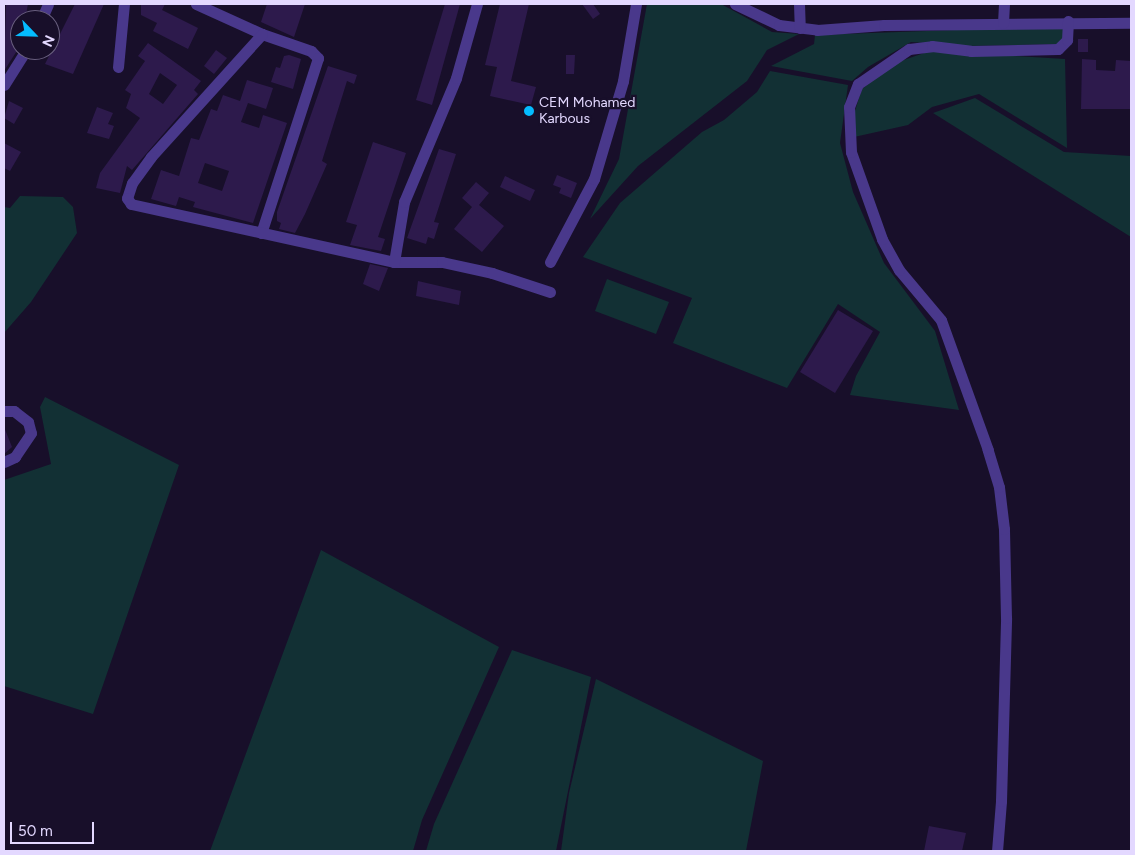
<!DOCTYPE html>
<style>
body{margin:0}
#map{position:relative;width:1135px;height:855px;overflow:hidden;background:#180f2a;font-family:Figtree,sans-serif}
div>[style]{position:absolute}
.green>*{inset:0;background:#123034}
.building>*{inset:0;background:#2d1a4c}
.minor>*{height:11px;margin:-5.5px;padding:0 5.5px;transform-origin:5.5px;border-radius:5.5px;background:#49388b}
.dots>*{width:14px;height:14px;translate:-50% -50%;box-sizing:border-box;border:2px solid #180f2a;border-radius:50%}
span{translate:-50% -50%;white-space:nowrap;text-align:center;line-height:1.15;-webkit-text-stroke:4.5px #180f2a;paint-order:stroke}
.poi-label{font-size:14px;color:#e3d8ff}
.left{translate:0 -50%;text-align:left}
.frame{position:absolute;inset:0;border:5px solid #e3d8ff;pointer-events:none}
.north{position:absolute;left:10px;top:10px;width:50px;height:50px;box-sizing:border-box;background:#180f2a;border:1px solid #695f7f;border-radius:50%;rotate:114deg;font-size:14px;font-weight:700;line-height:20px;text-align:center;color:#e3d8ff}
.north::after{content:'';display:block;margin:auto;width:18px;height:22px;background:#04bcff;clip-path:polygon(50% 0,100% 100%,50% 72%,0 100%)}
.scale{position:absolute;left:10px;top:822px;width:84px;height:22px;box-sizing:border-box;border:2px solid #e3d8ff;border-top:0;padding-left:6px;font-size:15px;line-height:18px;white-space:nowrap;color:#e3d8ff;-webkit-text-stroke:4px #180f2a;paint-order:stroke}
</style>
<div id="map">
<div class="green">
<div style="clip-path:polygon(647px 4px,721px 4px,772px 32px,799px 34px,767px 50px,747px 81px,638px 166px,590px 219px,619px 159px)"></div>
<div style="clip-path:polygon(1064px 26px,1064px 41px,1060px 44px,966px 46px,911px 42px,868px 67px,852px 81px,771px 66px,814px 44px,815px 35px)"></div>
<div style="clip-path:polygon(930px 51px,1065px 59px,1067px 148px,979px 94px,932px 107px,908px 125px,854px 137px,852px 120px,862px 89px,895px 63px)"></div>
<div style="clip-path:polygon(770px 71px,848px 85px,840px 143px,853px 192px,884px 263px,935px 331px,959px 410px,850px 395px,856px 376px,880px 332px,838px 304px,787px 388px,673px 343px,692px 298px,583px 257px,620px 203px,702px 132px,724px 120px,757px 92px)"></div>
<div style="clip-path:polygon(975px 98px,1064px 152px,1131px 156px,1131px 237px,933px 113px)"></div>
<div style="clip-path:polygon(20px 196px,63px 197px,73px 207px,77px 233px,31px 302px,4px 333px,4px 207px,10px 208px)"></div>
<div style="clip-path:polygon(607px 279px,669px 302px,656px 334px,595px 311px)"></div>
<div style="clip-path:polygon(45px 397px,179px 465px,93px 714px,4px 686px,4px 480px,51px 464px,40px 407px)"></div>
<div style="clip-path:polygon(321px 550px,499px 647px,422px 820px,413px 851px,210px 851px)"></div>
<div style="clip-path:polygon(512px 650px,591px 677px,556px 851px,426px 851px,434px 824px)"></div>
<div style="clip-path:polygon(596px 679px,763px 761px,746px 851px,561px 851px,569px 793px)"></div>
</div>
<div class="building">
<div style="clip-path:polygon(6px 4px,28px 4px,25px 20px,20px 20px,20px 46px,4px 71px)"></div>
<div style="clip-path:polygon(75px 4px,104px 4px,73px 74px,45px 64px)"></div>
<div style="clip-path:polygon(141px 4px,165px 4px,162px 10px,198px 28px,188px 49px,153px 31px,157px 23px,141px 15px)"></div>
<div style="clip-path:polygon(267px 4px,305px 4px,294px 37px,261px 22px)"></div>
<div style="clip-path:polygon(445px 4px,460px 4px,432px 105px,416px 100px)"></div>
<div style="clip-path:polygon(500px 4px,529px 4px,511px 81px,536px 87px,531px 105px,490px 96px,497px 67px,485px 65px)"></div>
<div style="clip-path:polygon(582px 4px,593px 4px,600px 14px,593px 19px)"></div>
<div style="clip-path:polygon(1078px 39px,1088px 39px,1088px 52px,1078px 52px)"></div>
<div style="clip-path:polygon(evenodd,148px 43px,201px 81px,194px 90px,198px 94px,132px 170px,127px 166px,120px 193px,96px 188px,100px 173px,140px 118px,126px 108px,131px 94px,125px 90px,145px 61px,138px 56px,148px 43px,160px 73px,177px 85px,163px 104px,149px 94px,160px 73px)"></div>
<div style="clip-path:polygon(216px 50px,227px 58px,214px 74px,204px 66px)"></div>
<div style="clip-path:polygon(289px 55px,301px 59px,293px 89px,271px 82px,276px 67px,280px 68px,284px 56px)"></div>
<div style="clip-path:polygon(566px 55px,575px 55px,574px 74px,566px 74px)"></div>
<div style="clip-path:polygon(1082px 59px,1096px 60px,1096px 70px,1115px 71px,1116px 60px,1131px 61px,1131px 109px,1081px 109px)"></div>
<div style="clip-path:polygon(328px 66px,357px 75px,354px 84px,347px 81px,322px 161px,327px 164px,305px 214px,295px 233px,279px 229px,281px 223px,277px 221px,277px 212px)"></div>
<div style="clip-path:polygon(evenodd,247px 80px,273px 88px,266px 109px,248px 103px,241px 122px,259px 128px,263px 115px,287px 123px,253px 223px,193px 207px,195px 202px,179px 197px,176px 206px,151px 199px,161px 170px,179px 176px,191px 138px,199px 140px,211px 109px,217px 111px,223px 95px,240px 101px,247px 80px,205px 163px,229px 171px,222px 191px,198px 183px,205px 163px)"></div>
<div style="clip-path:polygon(9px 101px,23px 108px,14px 124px,4px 118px)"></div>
<div style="clip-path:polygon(97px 107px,113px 113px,108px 124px,114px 126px,109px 139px,87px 133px)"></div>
<div style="clip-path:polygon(373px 142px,406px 153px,378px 237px,385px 239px,381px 251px,350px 245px,357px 225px,346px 222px)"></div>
<div style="clip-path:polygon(4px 143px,21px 152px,10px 171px,4px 168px)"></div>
<div style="clip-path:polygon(439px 149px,456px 154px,434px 222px,439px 223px,434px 239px,428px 237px,426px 244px,407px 238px)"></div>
<div style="clip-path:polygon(557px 175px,577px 183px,571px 198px,559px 193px,561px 188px,553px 185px)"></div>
<div style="clip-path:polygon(505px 176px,535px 190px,530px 201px,500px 187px)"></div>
<div style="clip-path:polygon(476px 182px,489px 193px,479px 205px,504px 226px,482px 252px,454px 229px,472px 207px,462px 198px)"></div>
<div style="clip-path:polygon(370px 264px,388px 268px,379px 291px,363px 284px)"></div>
<div style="clip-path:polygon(418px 281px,461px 291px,459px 305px,416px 296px)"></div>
<div style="clip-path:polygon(838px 310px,873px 331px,835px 393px,800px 372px)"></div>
<div style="clip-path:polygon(4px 427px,12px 447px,4px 454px)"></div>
<div style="clip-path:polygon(929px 826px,966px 833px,962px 851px,924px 851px)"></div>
</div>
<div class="minor">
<div style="left:196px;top:4px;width:72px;rotate:24.4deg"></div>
<div style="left:262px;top:34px;width:52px;rotate:19.1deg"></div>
<div style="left:311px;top:51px;width:10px;rotate:45deg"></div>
<div style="left:318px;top:58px;width:184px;rotate:108deg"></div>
<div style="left:735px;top:4px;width:49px;rotate:25.5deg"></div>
<div style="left:779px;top:25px;width:38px;rotate:7deg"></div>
<div style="left:817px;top:30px;width:67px;rotate:-4.3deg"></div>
<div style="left:884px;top:25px;width:247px;rotate:-0.5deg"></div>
<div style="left:799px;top:4px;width:24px;rotate:88deg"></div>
<div style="left:41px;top:20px;width:17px;rotate:-66deg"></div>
<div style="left:1003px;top:23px;width:19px;rotate:-87deg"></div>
<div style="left:262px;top:34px;width:166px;rotate:132.1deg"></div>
<div style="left:151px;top:157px;width:32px;rotate:126deg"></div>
<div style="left:132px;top:183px;width:16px;rotate:108deg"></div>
<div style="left:127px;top:198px;width:7px;rotate:56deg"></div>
<div style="left:131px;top:204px;width:269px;rotate:12.4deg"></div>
<div style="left:394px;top:262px;width:48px"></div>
<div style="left:442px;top:262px;width:51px;rotate:12.4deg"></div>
<div style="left:492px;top:273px;width:61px;rotate:18.1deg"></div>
<div style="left:118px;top:67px;width:63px;rotate:-84.6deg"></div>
<div style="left:4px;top:85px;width:41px;rotate:-57.8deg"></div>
<div style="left:394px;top:262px;width:61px;rotate:-80.5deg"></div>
<div style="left:404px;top:202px;width:134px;rotate:-67.2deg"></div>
<div style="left:456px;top:78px;width:77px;rotate:-74.2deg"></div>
<div style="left:550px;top:262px;width:94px;rotate:-62.1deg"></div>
<div style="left:594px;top:179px;width:102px;rotate:-73.5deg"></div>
<div style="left:623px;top:81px;width:78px;rotate:-80.4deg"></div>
<div style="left:4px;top:411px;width:10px"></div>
<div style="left:14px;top:411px;width:18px;rotate:38deg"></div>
<div style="left:28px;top:422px;width:11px;rotate:75deg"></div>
<div style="left:31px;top:433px;width:29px;rotate:124deg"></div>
<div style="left:15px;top:457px;width:12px;rotate:156deg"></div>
<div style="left:997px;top:851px;width:50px;rotate:-85.4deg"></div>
<div style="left:1001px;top:801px;width:183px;rotate:-88.4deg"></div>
<div style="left:1006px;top:618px;width:89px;rotate:-91.3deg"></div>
<div style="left:1004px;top:529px;width:42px;rotate:-96.8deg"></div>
<div style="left:999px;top:487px;width:39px;rotate:-107deg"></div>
<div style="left:988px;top:450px;width:138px;rotate:-109.9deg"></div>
<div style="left:941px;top:320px;width:65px;rotate:-130deg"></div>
<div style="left:899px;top:270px;width:35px;rotate:-119deg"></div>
<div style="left:882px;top:239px;width:92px;rotate:-109.6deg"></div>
<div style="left:851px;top:152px;width:45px;rotate:-92.5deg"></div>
<div style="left:849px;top:107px;width:25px;rotate:-69deg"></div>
<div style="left:858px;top:84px;width:62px;rotate:-34.5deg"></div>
<div style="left:909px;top:49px;width:23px;rotate:-7deg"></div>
<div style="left:932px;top:46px;width:39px;rotate:7deg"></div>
<div style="left:971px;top:51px;width:87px;rotate:-1.3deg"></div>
<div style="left:1058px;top:49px;width:13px;rotate:-45deg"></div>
<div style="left:1067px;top:40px;width:19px;rotate:-87deg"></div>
</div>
<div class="dots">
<div style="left:529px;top:111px;background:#04bcff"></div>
</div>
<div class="poi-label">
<span class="left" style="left:539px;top:111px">CEM Mohamed<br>Karbous</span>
</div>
<div class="frame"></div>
<div class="north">N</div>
<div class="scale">50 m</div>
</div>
